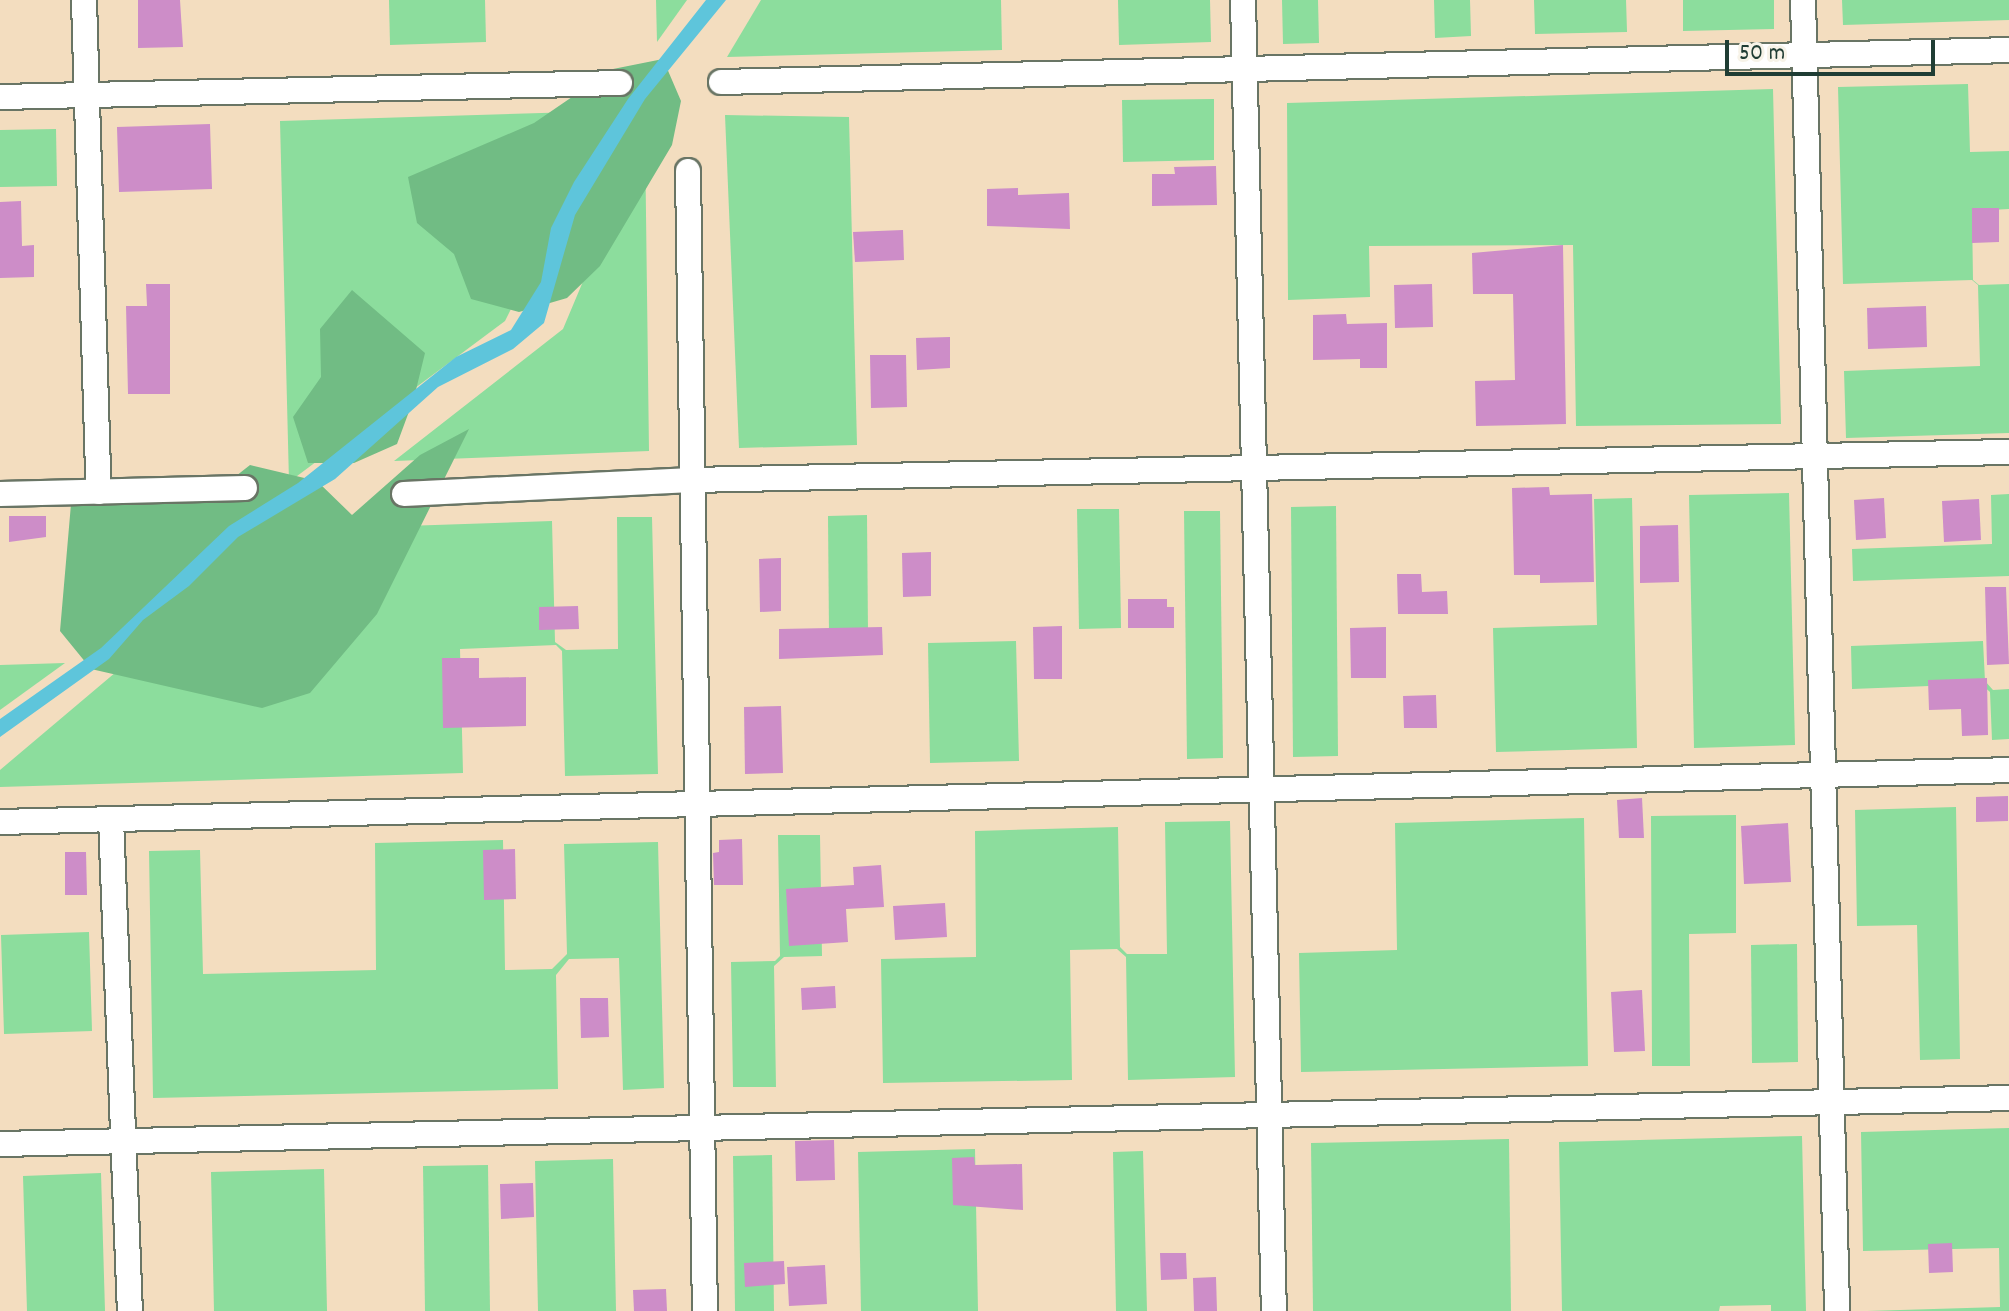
<!DOCTYPE html>
<style>
body{margin:0}
#map{position:relative;width:2009px;height:1311px;overflow:hidden;background:#f3ddbf;font-family:Dekko,sans-serif}
div>[style]{position:absolute}
.green>*{inset:0;background:#8cdd9d}
.forest>*{inset:0;background:#71bc84}
.water>*{inset:0;background:#5ec5db}
.building>*{inset:0;background:#cd8dc8}
.roads{filter:drop-shadow(2px 0 #697565) drop-shadow(-2px 0 #697565) drop-shadow(0 2px #697565) drop-shadow(0 -2px #697565)}
.minor>*{height:24px;margin:-12px;padding:0 12px;transform-origin:12px;border-radius:12px;background:#fff}
span{translate:-50% -50%;white-space:nowrap;text-align:center;line-height:1.15;-webkit-text-stroke:7px #f7f3e8;paint-order:stroke}
.scale{position:absolute;left:1725px;top:40px;width:210px;height:36px;box-sizing:border-box;border:4px solid #1f3d34;border-top:0;padding-left:10px;font-size:24px;line-height:28px;white-space:nowrap;color:#1f3d34;-webkit-text-stroke:6px #f7f3e8;paint-order:stroke}
</style>
<div id="map">
<div class="green">
<div style="clip-path:polygon(389px 0,485px 0,486px 42px,390px 45px)"></div>
<div style="clip-path:polygon(656px 0,687px 0,657px 42px)"></div>
<div style="clip-path:polygon(761px 0,1001px 0,1002px 50px,727px 57px)"></div>
<div style="clip-path:polygon(1118px 0,1210px 0,1211px 42px,1119px 45px)"></div>
<div style="clip-path:polygon(1282px 0,1318px 0,1319px 43px,1283px 44px)"></div>
<div style="clip-path:polygon(1434px 0,1470px 0,1471px 36px,1435px 38px)"></div>
<div style="clip-path:polygon(1534px 0,1626px 0,1627px 32px,1535px 34px)"></div>
<div style="clip-path:polygon(1683px 0,1774px 0,1774px 29px,1683px 31px)"></div>
<div style="clip-path:polygon(1842px 0,2009px 0,2009px 20px,1843px 25px)"></div>
<div style="clip-path:polygon(1968px 84px,1970px 152px,2009px 151px,2009px 209px,1972px 211px,1973px 280px,1979px 285px,2009px 284px,2009px 433px,1846px 438px,1844px 371px,1980px 366px,1978px 285px,1972px 280px,1843px 284px,1838px 87px)"></div>
<div style="clip-path:polygon(1773px 89px,1781px 424px,1576px 426px,1573px 245px,1369px 246px,1370px 297px,1288px 300px,1287px 103px)"></div>
<div style="clip-path:polygon(1214px 99px,1214px 160px,1123px 162px,1122px 100px)"></div>
<div style="clip-path:polygon(609px 111px,505px 321px,289px 482px,280px 121px)"></div>
<div style="clip-path:polygon(725px 115px,849px 117px,857px 445px,739px 448px)"></div>
<div style="clip-path:polygon(56px 129px,57px 186px,0 187px,0 130px)"></div>
<div style="clip-path:polygon(645px 134px,649px 451px,394px 461px,563px 329px)"></div>
<div style="clip-path:polygon(1789px 493px,1795px 745px,1694px 748px,1689px 495px)"></div>
<div style="clip-path:polygon(2009px 494px,2009px 576px,1853px 581px,1852px 549px,1992px 544px,1991px 495px)"></div>
<div style="clip-path:polygon(1632px 498px,1637px 748px,1496px 752px,1493px 628px,1597px 625px,1594px 499px)"></div>
<div style="clip-path:polygon(1336px 506px,1338px 756px,1293px 757px,1291px 507px)"></div>
<div style="clip-path:polygon(1077px 509px,1119px 509px,1121px 628px,1079px 629px)"></div>
<div style="clip-path:polygon(1184px 511px,1220px 511px,1223px 758px,1187px 759px)"></div>
<div style="clip-path:polygon(867px 515px,868px 634px,829px 634px,828px 516px)"></div>
<div style="clip-path:polygon(617px 517px,652px 517px,658px 774px,565px 776px,562px 651px,556px 645px,460px 649px,463px 773px,0 787px,0 770px,284px 530px,552px 521px,555px 642px,566px 650px,618px 649px)"></div>
<div style="clip-path:polygon(1016px 641px,1019px 761px,930px 763px,928px 643px)"></div>
<div style="clip-path:polygon(1983px 641px,1985px 681px,1993px 690px,2009px 689px,2009px 739px,1992px 740px,1990px 692px,1981px 684px,1852px 689px,1851px 646px)"></div>
<div style="clip-path:polygon(65px 663px,0 710px,0 665px)"></div>
<div style="clip-path:polygon(1956px 807px,1960px 1059px,1920px 1060px,1917px 925px,1857px 926px,1855px 810px)"></div>
<div style="clip-path:polygon(1736px 815px,1736px 933px,1689px 934px,1690px 1066px,1652px 1066px,1651px 816px)"></div>
<div style="clip-path:polygon(1584px 818px,1588px 1066px,1301px 1072px,1299px 953px,1397px 950px,1395px 823px)"></div>
<div style="clip-path:polygon(1230px 821px,1235px 1077px,1128px 1080px,1126px 957px,1117px 949px,1070px 950px,1072px 1080px,883px 1083px,881px 959px,976px 957px,975px 831px,1118px 827px,1120px 947px,1127px 954px,1167px 954px,1165px 822px)"></div>
<div style="clip-path:polygon(778px 835px,820px 835px,822px 956px,784px 957px,774px 966px,776px 1087px,733px 1087px,731px 962px,775px 961px,780px 956px)"></div>
<div style="clip-path:polygon(503px 840px,505px 970px,552px 969px,567px 954px,564px 844px,658px 842px,664px 1088px,623px 1090px,619px 958px,569px 959px,556px 975px,558px 1089px,153px 1098px,149px 851px,200px 850px,203px 974px,376px 970px,375px 843px)"></div>
<div style="clip-path:polygon(89px 932px,92px 1031px,4px 1034px,1px 935px)"></div>
<div style="clip-path:polygon(1797px 944px,1798px 1062px,1752px 1063px,1751px 945px)"></div>
<div style="clip-path:polygon(2009px 1128px,2009px 1311px,1867px 1311px,2000px 1307px,1999px 1248px,1863px 1251px,1861px 1132px)"></div>
<div style="clip-path:polygon(1802px 1136px,1806px 1311px,1771px 1311px,1771px 1305px,1720px 1306px,1719px 1311px,1562px 1311px,1559px 1142px)"></div>
<div style="clip-path:polygon(1509px 1139px,1511px 1311px,1313px 1311px,1311px 1143px)"></div>
<div style="clip-path:polygon(975px 1149px,978px 1311px,861px 1311px,858px 1152px)"></div>
<div style="clip-path:polygon(1143px 1151px,1147px 1311px,1116px 1311px,1113px 1152px)"></div>
<div style="clip-path:polygon(772px 1155px,774px 1311px,735px 1311px,733px 1156px)"></div>
<div style="clip-path:polygon(613px 1159px,616px 1311px,538px 1311px,535px 1161px)"></div>
<div style="clip-path:polygon(488px 1165px,490px 1311px,425px 1311px,423px 1166px)"></div>
<div style="clip-path:polygon(324px 1169px,327px 1311px,214px 1311px,211px 1172px)"></div>
<div style="clip-path:polygon(101px 1173px,105px 1311px,27px 1311px,23px 1176px)"></div>
</div>
<div class="forest">
<div style="clip-path:polygon(663px 59px,681px 101px,672px 145px,600px 266px,567px 298px,519px 312px,471px 299px,454px 254px,417px 223px,408px 177px,534px 123px,613px 69px)"></div>
<div style="clip-path:polygon(352px 290px,425px 353px,414px 398px,397px 444px,354px 463px,308px 463px,293px 417px,321px 377px,320px 329px)"></div>
<div style="clip-path:polygon(469px 429px,377px 614px,310px 693px,262px 708px,91px 669px,60px 631px,71px 504px,203px 502px,250px 465px,317px 481px,352px 515px,420px 455px)"></div>
</div>
<div class="water">
<div style="clip-path:polygon(706px 0,726px 0,645px 99px,575px 215px,544px 323px,513px 349px,438px 387px,335px 479px,238px 537px,189px 586px,143px 620px,109px 659px,0 737px,0 719px,101px 648px,229px 526px,298px 483px,456px 357px,511px 330px,541px 282px,551px 228px,574px 182px,628px 99px)"></div>
</div>
<div class="building">
<div style="clip-path:polygon(138px 0,180px 0,183px 47px,138px 48px)"></div>
<div style="clip-path:polygon(210px 124px,212px 189px,119px 192px,117px 127px)"></div>
<div style="clip-path:polygon(1216px 166px,1217px 205px,1152px 206px,1152px 174px,1175px 174px,1174px 167px)"></div>
<div style="clip-path:polygon(1018px 188px,1018px 195px,1069px 193px,1070px 229px,987px 226px,987px 189px)"></div>
<div style="clip-path:polygon(21px 201px,22px 246px,34px 245px,34px 277px,0 278px,0 202px)"></div>
<div style="clip-path:polygon(1972px 208px,1999px 208px,1999px 242px,1972px 243px)"></div>
<div style="clip-path:polygon(903px 230px,904px 260px,855px 262px,853px 232px)"></div>
<div style="clip-path:polygon(1563px 245px,1566px 424px,1476px 426px,1475px 381px,1515px 380px,1513px 294px,1473px 294px,1472px 253px)"></div>
<div style="clip-path:polygon(146px 284px,170px 284px,170px 394px,128px 394px,126px 306px,147px 306px)"></div>
<div style="clip-path:polygon(1432px 284px,1433px 327px,1395px 328px,1394px 285px)"></div>
<div style="clip-path:polygon(1926px 306px,1927px 347px,1868px 349px,1867px 308px)"></div>
<div style="clip-path:polygon(1346px 314px,1347px 324px,1387px 323px,1387px 368px,1360px 368px,1360px 359px,1313px 360px,1313px 315px)"></div>
<div style="clip-path:polygon(950px 337px,950px 368px,917px 370px,916px 338px)"></div>
<div style="clip-path:polygon(870px 355px,906px 355px,907px 407px,871px 408px)"></div>
<div style="clip-path:polygon(1549px 487px,1550px 495px,1592px 494px,1594px 582px,1540px 583px,1540px 575px,1514px 575px,1512px 488px)"></div>
<div style="clip-path:polygon(1884px 498px,1886px 538px,1856px 540px,1854px 500px)"></div>
<div style="clip-path:polygon(1979px 499px,1981px 540px,1944px 542px,1942px 501px)"></div>
<div style="clip-path:polygon(9px 516px,46px 516px,46px 537px,9px 542px)"></div>
<div style="clip-path:polygon(1678px 525px,1679px 582px,1640px 583px,1640px 526px)"></div>
<div style="clip-path:polygon(931px 552px,931px 596px,903px 597px,902px 553px)"></div>
<div style="clip-path:polygon(781px 558px,781px 611px,760px 612px,759px 559px)"></div>
<div style="clip-path:polygon(1397px 574px,1421px 574px,1422px 592px,1447px 591px,1448px 614px,1398px 614px)"></div>
<div style="clip-path:polygon(1985px 587px,2006px 587px,2009px 664px,1987px 665px)"></div>
<div style="clip-path:polygon(1128px 599px,1167px 599px,1167px 607px,1174px 607px,1174px 628px,1128px 628px)"></div>
<div style="clip-path:polygon(578px 606px,579px 629px,539px 630px,539px 607px)"></div>
<div style="clip-path:polygon(1062px 626px,1062px 679px,1034px 679px,1033px 627px)"></div>
<div style="clip-path:polygon(882px 627px,883px 655px,779px 659px,779px 629px)"></div>
<div style="clip-path:polygon(1386px 627px,1386px 678px,1351px 678px,1350px 628px)"></div>
<div style="clip-path:polygon(442px 658px,479px 658px,479px 678px,526px 677px,526px 726px,443px 728px)"></div>
<div style="clip-path:polygon(1987px 678px,1988px 735px,1962px 736px,1961px 709px,1929px 710px,1928px 680px)"></div>
<div style="clip-path:polygon(1436px 695px,1437px 728px,1404px 728px,1403px 696px)"></div>
<div style="clip-path:polygon(781px 706px,783px 773px,745px 774px,744px 707px)"></div>
<div style="clip-path:polygon(2008px 796px,2008px 821px,1976px 822px,1976px 797px)"></div>
<div style="clip-path:polygon(1642px 798px,1644px 838px,1619px 838px,1617px 800px)"></div>
<div style="clip-path:polygon(1788px 823px,1791px 882px,1744px 884px,1741px 826px)"></div>
<div style="clip-path:polygon(742px 839px,743px 885px,714px 885px,713px 853px,719px 852px,719px 840px)"></div>
<div style="clip-path:polygon(515px 849px,516px 899px,484px 900px,483px 850px)"></div>
<div style="clip-path:polygon(65px 852px,86px 852px,87px 895px,65px 895px)"></div>
<div style="clip-path:polygon(881px 865px,884px 907px,846px 909px,848px 942px,789px 946px,786px 889px,854px 885px,853px 867px)"></div>
<div style="clip-path:polygon(945px 903px,947px 937px,895px 940px,893px 906px)"></div>
<div style="clip-path:polygon(835px 986px,836px 1008px,802px 1010px,801px 988px)"></div>
<div style="clip-path:polygon(1642px 990px,1645px 1051px,1614px 1052px,1611px 992px)"></div>
<div style="clip-path:polygon(580px 998px,608px 998px,609px 1037px,581px 1038px)"></div>
<div style="clip-path:polygon(834px 1140px,835px 1180px,796px 1181px,795px 1141px)"></div>
<div style="clip-path:polygon(974px 1157px,975px 1165px,1022px 1164px,1023px 1210px,953px 1205px,952px 1158px)"></div>
<div style="clip-path:polygon(533px 1183px,534px 1217px,501px 1219px,500px 1184px)"></div>
<div style="clip-path:polygon(1952px 1243px,1953px 1272px,1929px 1273px,1928px 1244px)"></div>
<div style="clip-path:polygon(1160px 1253px,1186px 1253px,1187px 1279px,1161px 1280px)"></div>
<div style="clip-path:polygon(784px 1261px,785px 1284px,745px 1287px,744px 1263px)"></div>
<div style="clip-path:polygon(825px 1265px,827px 1304px,789px 1306px,787px 1267px)"></div>
<div style="clip-path:polygon(1216px 1277px,1217px 1311px,1194px 1311px,1193px 1278px)"></div>
<div style="clip-path:polygon(666px 1289px,667px 1311px,634px 1311px,633px 1290px)"></div>
</div>
<div class="roads">
<div class="minor">
<div style="left:84px;top:0;width:492px;rotate:88.3deg"></div>
<div style="left:1243px;top:0;width:1311px;rotate:88.65deg"></div>
<div style="left:1803px;top:0;width:1311px;rotate:88.51deg"></div>
<div style="left:721px;top:82px;width:1288px;rotate:-1.42deg"></div>
<div style="left:0;top:97px;width:620px;rotate:-1.29deg"></div>
<div style="left:688px;top:171px;width:1140px;rotate:89.15deg"></div>
<div style="left:0;top:494px;width:245px;rotate:-1.4deg"></div>
<div style="left:404px;top:494px;width:288px;rotate:-2.8deg"></div>
<div style="left:692px;top:480px;width:1317px;rotate:-1.22deg"></div>
<div style="left:111px;top:819px;width:492px;rotate:87.8deg"></div>
<div style="left:0;top:822px;width:2010px;rotate:-1.48deg"></div>
<div style="left:0;top:1144px;width:2010px;rotate:-1.31deg"></div>
</div>
</div>
<div class="scale">50 m</div>
</div>
